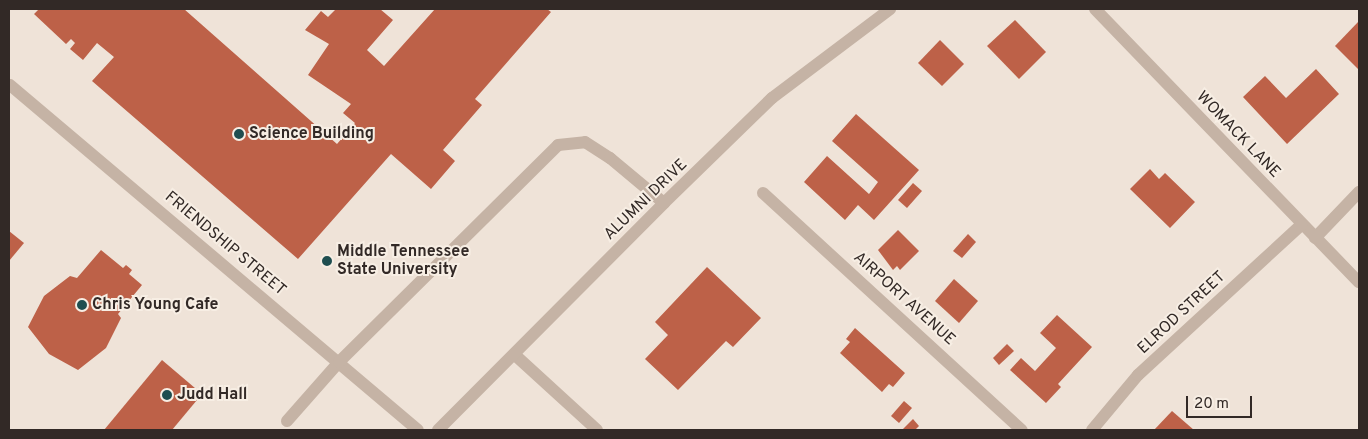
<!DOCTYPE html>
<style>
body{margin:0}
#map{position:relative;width:1368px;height:439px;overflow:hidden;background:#efe3d8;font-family:Overpass,sans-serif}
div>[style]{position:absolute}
.building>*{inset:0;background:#bd6148}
.minor>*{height:12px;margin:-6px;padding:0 6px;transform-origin:6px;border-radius:6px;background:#c5b3a5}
.dots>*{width:14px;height:14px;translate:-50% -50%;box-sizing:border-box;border:2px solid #f7eee4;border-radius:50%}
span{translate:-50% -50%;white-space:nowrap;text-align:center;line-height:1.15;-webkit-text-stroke:4px #f7eee4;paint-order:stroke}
.poi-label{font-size:16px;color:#322926;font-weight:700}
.left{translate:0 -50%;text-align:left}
.street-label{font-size:16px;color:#322926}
.frame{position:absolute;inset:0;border:10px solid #322926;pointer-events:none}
.scale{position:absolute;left:1186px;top:396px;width:66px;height:22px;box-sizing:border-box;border:2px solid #322926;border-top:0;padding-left:6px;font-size:15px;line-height:18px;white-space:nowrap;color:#322926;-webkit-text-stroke:4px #f7eee4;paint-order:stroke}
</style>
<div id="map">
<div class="building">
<div style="clip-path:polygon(39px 9px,184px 9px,337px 144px,355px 123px,343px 113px,351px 104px,308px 75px,329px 44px,305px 30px,321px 11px,328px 17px,336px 9px,380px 9px,393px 20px,367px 50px,384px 66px,435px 9px,547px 9px,551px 12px,475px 99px,482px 105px,443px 150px,455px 161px,431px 189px,391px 154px,298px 259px,92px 81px,114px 57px,97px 43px,83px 60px,70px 49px,75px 43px,71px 39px,66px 44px,34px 14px)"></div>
<div style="clip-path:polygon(1015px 20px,1046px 52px,1019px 79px,987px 46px)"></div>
<div style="clip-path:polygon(1359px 21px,1359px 70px,1335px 46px)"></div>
<div style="clip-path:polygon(940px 40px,964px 64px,942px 86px,918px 63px)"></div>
<div style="clip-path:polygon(1316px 69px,1339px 94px,1287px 144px,1243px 97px,1265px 76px,1286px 98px)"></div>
<div style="clip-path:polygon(856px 114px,919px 170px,874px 220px,858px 205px,845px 220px,804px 182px,827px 156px,869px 194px,878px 182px,832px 141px)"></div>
<div style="clip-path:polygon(1150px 169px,1159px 179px,1165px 173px,1195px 202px,1170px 228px,1130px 189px)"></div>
<div style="clip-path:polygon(913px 183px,922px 191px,907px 208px,898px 200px)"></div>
<div style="clip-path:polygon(898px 230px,919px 251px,900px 270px,897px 266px,893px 270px,878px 250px)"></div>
<div style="clip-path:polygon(9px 231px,24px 243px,9px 261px)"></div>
<div style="clip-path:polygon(968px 234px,976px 242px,962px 258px,953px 251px)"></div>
<div style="clip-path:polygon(101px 250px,123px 268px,126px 265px,132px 270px,129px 274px,142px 285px,118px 314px,121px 318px,106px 348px,78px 370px,49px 354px,28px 327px,44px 296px,70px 276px,77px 278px)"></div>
<div style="clip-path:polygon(707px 267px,761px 318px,733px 347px,726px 341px,678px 390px,645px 359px,668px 335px,655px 322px)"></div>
<div style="clip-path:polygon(954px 279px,978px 301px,959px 323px,935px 301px)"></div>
<div style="clip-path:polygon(1057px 315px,1092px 347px,1058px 384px,1061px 387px,1046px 403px,1010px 370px,1021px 358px,1035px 371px,1056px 348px,1040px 333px)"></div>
<div style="clip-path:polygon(855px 328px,905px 373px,893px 387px,889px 384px,882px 392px,840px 353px,850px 342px,846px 339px)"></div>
<div style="clip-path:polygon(1007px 344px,1014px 351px,999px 365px,993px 358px)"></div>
<div style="clip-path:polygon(162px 360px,202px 394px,172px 430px,104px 430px)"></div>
<div style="clip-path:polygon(904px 401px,912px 408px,899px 423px,891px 416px)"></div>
<div style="clip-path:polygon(1172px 411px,1194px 430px,1154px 430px)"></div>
<div style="clip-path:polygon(913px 419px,919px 426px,915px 430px,902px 430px)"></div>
</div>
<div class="minor">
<div style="left:1095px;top:9px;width:380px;rotate:46deg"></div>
<div style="left:10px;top:85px;width:534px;rotate:40.22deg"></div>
<div style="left:763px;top:193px;width:351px;rotate:42.5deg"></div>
<div style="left:1315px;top:238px;width:64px;rotate:-46.3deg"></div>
<div style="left:515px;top:355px;width:111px;rotate:42.4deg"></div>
<div style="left:287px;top:421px;width:79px;rotate:-48.6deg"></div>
<div style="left:339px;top:362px;width:308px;rotate:-44.7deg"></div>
<div style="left:558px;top:145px;width:27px;rotate:-6deg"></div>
<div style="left:585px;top:142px;width:30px;rotate:33deg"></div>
<div style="left:610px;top:158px;width:70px;rotate:39.8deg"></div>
<div style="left:438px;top:430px;width:320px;rotate:-45.1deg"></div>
<div style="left:664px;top:203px;width:151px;rotate:-44.2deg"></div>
<div style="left:772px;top:98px;width:148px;rotate:-37deg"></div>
<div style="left:1092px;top:430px;width:72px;rotate:-50.1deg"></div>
<div style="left:1138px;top:375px;width:222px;rotate:-42.6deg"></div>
</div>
<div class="dots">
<div style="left:239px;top:134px;background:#1f4e50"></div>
<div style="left:327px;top:261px;background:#1f4e50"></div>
<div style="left:82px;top:305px;background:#1f4e50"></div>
<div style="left:167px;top:395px;background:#1f4e50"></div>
</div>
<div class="poi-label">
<span class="left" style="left:249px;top:134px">Science Building</span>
<span class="left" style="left:337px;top:261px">Middle Tennessee<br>State University</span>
<span class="left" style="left:92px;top:305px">Chris Young Cafe</span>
<span class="left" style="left:177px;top:395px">Judd Hall</span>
</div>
<div class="street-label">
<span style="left:1238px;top:135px;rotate:46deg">WOMACK LANE</span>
<span style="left:646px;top:200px;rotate:-44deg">ALUMNI DRIVE</span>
<span style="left:225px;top:244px;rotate:40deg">FRIENDSHIP STREET</span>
<span style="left:904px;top:299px;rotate:42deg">AIRPORT AVENUE</span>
<span style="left:1182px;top:313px;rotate:-43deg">ELROD STREET</span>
</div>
<div class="frame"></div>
<div class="scale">20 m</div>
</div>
